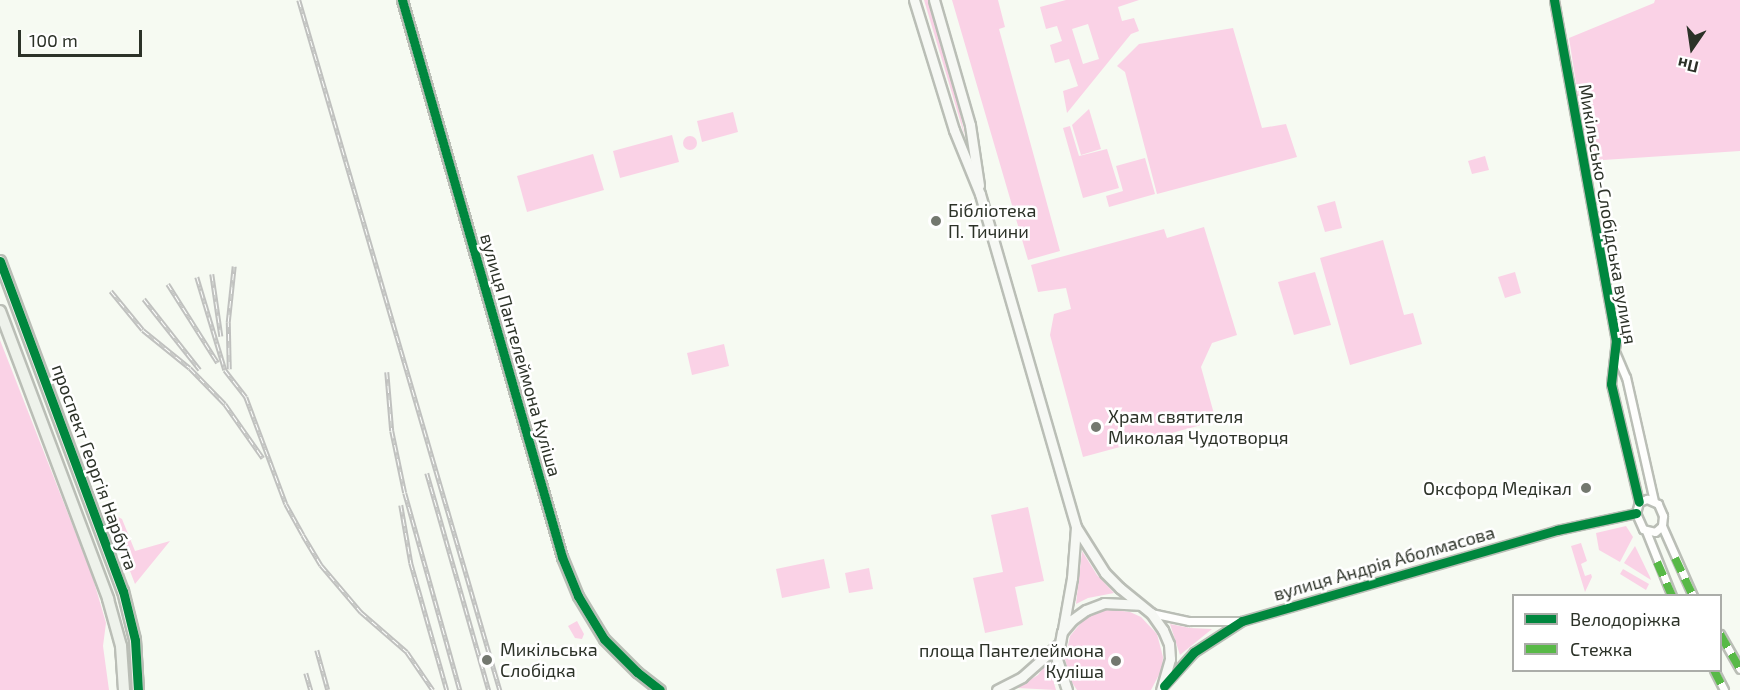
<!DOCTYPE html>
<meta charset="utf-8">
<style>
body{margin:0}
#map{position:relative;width:1740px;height:690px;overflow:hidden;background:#f6faf2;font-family:"Exo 2",sans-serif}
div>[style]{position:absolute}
.green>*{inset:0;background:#fad2e6}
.round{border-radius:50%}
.roads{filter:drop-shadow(2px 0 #babeb6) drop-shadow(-2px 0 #babeb6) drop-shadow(0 2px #babeb6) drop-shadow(0 -2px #babeb6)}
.street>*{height:7px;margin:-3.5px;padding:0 3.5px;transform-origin:3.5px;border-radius:3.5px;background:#fefefd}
.secondary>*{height:9px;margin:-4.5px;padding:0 4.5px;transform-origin:4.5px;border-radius:4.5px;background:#f6f8f4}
.primary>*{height:10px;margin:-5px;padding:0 5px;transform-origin:5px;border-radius:5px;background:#eef2eb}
.rail>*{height:4.5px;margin-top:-2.25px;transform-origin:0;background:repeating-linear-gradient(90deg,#fff 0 7px,#c0c1bf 0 14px);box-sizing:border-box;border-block:2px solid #c0c1bf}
.quiet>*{height:8px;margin-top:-4px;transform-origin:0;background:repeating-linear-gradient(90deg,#58b947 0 15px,transparent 0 23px)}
.cycleway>*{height:9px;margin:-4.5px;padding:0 4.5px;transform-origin:4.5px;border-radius:4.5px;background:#00873e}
.dots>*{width:16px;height:16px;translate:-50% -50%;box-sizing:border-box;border:3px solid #fff;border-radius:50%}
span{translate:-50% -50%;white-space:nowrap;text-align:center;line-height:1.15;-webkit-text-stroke:5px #fff;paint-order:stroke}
.poi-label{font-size:18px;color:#2c3228}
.left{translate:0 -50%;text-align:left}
.right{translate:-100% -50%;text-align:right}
.street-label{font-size:18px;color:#2c3228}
.legend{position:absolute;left:1512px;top:594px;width:210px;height:78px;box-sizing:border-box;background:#fff;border:2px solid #abada9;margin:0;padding:8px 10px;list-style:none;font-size:18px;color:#2c3228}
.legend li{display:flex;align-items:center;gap:12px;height:30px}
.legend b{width:30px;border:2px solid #abada9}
.north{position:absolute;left:1662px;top:18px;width:60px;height:60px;-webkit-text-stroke:4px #fff;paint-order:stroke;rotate:193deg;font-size:16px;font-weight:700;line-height:24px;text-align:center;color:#2c3228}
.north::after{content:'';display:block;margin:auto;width:21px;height:27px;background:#2c3228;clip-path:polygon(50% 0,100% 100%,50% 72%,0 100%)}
.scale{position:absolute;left:18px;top:30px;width:124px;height:27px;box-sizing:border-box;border:3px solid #2c3228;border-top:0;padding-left:8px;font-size:18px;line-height:21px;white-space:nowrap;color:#2c3228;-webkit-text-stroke:4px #fff;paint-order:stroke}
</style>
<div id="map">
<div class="green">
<div style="clip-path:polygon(924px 0,930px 0,953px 78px,965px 137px)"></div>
<div style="clip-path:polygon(952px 0,998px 0,1005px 27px,999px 29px,1060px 251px,1028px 260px)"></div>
<div style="clip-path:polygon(evenodd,1066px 0,1139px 0,1118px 7px,1122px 21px,1134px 18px,1139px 31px,1131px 34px,1067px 113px,1063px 91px,1078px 86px,1069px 59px,1055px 63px,1050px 45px,1062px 41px,1057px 26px,1046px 29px,1040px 7px,1066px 0,1088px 24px,1099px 59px,1083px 64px,1072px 29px,1088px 24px)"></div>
<div style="clip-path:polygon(1655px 0,1740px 0,1740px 151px,1588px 161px,1569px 38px,1654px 3px)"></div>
<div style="clip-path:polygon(1233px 28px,1262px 128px,1286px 124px,1297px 157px,1157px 194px,1125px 72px,1117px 66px,1139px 44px)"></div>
<div style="clip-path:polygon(1089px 109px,1101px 149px,1081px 155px,1072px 125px)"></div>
<div style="clip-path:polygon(733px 112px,738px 132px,702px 142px,697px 121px)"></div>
<div style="clip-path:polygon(1070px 126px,1079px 156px,1107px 149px,1119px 188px,1083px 198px,1063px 128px)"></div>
<div style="clip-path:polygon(672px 135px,679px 162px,620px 178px,613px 151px)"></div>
<div class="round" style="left:683px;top:136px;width:14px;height:14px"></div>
<div style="clip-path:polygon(593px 154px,604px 190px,527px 212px,517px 176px)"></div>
<div style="clip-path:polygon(1485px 156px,1489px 170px,1472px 174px,1468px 161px)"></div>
<div style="clip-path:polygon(1145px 158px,1155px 194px,1109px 207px,1106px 196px,1123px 191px,1116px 166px)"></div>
<div style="clip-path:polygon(1335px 201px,1342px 228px,1325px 232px,1317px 206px)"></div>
<div style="clip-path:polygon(1204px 227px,1237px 335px,1212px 343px,1201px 367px,1216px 421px,1083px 457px,1050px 335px,1054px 314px,1071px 309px,1066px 288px,1038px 292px,1031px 265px,1164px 229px,1167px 238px)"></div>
<div style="clip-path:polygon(1383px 240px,1404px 315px,1413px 313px,1422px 344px,1350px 365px,1320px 258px)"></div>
<div style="clip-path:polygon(1315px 272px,1331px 325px,1294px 335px,1278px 282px)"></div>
<div style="clip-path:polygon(1515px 272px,1521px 293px,1505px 298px,1498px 277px)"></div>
<div style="clip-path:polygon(0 340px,92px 575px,106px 623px,103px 646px,109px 690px,0 690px)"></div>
<div style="clip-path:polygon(724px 344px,729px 366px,692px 375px,687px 353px)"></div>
<div style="clip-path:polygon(1028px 507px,1044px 581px,1015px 587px,1023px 625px,985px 633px,973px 578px,1003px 572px,991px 515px)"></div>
<div style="clip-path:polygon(107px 511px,122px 519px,135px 551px,170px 541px,135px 584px)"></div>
<div style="clip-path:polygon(1626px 526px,1633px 537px,1620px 562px,1599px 550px,1596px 533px)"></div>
<div style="clip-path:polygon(1581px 543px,1587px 561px,1581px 564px,1585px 576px,1591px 574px,1592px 577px,1585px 592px,1571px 546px)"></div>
<div style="clip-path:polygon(1635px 546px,1650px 577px,1651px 580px,1624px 563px)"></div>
<div style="clip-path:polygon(1082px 551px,1097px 575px,1114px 593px,1088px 598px,1076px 604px)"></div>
<div style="clip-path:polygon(824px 559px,830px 588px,782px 598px,776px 569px)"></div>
<div style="clip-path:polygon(869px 568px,873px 589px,849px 593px,845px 573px)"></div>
<div style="clip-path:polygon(1623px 569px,1649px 584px,1646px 590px,1620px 574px)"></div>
<div style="clip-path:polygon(1107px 609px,1130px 612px,1141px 617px,1157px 634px,1163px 657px,1162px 669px,1151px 690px,1077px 690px,1071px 681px,1065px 659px,1070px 636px,1085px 618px)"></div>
<div style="clip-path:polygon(577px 621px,584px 634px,582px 639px,575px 638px,568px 626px)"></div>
<div style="clip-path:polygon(1170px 624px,1190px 628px,1212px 629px,1180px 655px)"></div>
<div style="clip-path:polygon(1048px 662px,1056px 690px,1017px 688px,1038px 675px)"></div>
</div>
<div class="roads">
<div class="street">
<div style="left:1554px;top:0;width:346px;rotate:79.7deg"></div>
<div style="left:1616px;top:340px;width:44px;rotate:96.5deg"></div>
<div style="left:1611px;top:384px;width:121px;rotate:76.7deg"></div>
<div style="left:1616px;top:354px;width:25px;rotate:67deg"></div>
<div style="left:1626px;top:377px;width:127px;rotate:77.3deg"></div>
<div style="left:1647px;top:499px;width:12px;rotate:24deg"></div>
<div style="left:1658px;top:504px;width:13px;rotate:67deg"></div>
<div style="left:1663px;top:516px;width:10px;rotate:96deg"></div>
<div style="left:1662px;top:526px;width:9px;rotate:139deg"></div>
<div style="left:1655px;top:532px;width:12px;rotate:-166deg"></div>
<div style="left:1643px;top:529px;width:17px;rotate:-114deg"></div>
<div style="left:1636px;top:513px;width:11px;rotate:-75deg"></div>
<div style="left:1639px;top:502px;width:9px;rotate:-21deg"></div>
<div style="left:1662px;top:526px;width:77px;rotate:66.1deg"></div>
<div style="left:1646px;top:531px;width:70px;rotate:68.2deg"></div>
<div style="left:1151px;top:613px;width:39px;rotate:12deg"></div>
<div style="left:1189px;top:621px;width:51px"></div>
<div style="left:1720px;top:634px;width:40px;rotate:60.3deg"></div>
<div style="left:1714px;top:670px;width:22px;rotate:63deg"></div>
<div style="left:1165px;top:684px;width:43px;rotate:-47.8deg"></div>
<div style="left:1194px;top:652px;width:57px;rotate:-32.9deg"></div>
<div style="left:1242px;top:621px;width:328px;rotate:-16.1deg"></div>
<div style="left:1557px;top:530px;width:81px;rotate:-12.1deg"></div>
</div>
<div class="secondary">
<div style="left:402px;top:0;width:580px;rotate:73.97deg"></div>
<div style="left:562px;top:557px;width:42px;rotate:67.7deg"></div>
<div style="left:578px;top:596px;width:50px;rotate:58.8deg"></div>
<div style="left:604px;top:639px;width:47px;rotate:45deg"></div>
<div style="left:637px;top:672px;width:29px;rotate:38deg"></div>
<div style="left:914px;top:0;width:136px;rotate:72.9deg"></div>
<div style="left:954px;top:130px;width:69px;rotate:67.9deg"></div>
<div style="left:980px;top:194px;width:347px;rotate:73.9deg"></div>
<div style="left:1076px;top:527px;width:54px;rotate:57.8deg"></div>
<div style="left:1105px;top:573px;width:21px;rotate:45deg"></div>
<div style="left:1120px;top:588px;width:40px;rotate:39deg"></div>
<div style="left:1151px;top:613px;width:21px;rotate:55deg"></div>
<div style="left:1163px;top:630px;width:15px;rotate:67deg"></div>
<div style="left:1169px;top:644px;width:15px;rotate:86deg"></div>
<div style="left:1170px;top:659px;width:32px;rotate:106deg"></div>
<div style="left:934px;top:0;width:130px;rotate:73.9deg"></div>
<div style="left:970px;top:125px;width:61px;rotate:81.5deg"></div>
<div style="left:1063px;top:629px;width:52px;rotate:-80deg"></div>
<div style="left:1072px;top:578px;width:51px;rotate:-85.5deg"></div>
<div style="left:997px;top:690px;width:28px;rotate:-27deg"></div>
<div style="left:1022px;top:677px;width:48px;rotate:-41.6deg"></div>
<div style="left:1067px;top:690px;width:32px;rotate:-108deg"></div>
<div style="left:1057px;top:660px;width:28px;rotate:-80deg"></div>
<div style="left:1062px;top:632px;width:16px;rotate:-50deg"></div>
<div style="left:1072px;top:620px;width:17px;rotate:-36deg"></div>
<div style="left:1086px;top:610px;width:19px;rotate:-21deg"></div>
<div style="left:1104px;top:603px;width:35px;rotate:3deg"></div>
</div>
<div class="primary">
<div style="left:0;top:261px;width:352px;rotate:69.6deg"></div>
<div style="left:123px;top:591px;width:50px;rotate:76.2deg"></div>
<div style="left:135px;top:640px;width:50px;rotate:86.6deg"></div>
<div style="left:0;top:311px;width:308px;rotate:69.4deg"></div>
<div style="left:108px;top:599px;width:49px;rotate:74.5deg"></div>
<div style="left:121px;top:646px;width:44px;rotate:86.1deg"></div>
</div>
</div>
<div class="rail">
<div style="left:299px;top:0;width:719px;rotate:73.76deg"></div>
<div style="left:212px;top:274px;width:63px;rotate:81.7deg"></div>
<div style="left:197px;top:277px;width:97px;rotate:73.2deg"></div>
<div style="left:225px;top:370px;width:34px;rotate:52deg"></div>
<div style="left:246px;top:397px;width:114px;rotate:69.5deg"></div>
<div style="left:286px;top:504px;width:35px;rotate:61deg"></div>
<div style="left:303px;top:535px;width:35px;rotate:59deg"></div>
<div style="left:321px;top:565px;width:62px;rotate:49.6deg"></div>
<div style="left:361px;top:612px;width:61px;rotate:41deg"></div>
<div style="left:407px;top:652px;width:46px;rotate:55.6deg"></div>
<div style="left:168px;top:284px;width:93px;rotate:57.7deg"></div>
<div style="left:111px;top:291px;width:50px;rotate:50.6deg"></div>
<div style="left:143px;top:330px;width:60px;rotate:39deg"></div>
<div style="left:190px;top:368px;width:50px;rotate:45.8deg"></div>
<div style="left:225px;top:404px;width:66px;rotate:54.9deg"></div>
<div style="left:144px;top:299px;width:90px;rotate:51.7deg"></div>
<div style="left:229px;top:369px;width:47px;rotate:-91.2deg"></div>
<div style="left:228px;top:322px;width:56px;rotate:-83.9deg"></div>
<div style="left:387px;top:372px;width:59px;rotate:85.2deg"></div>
<div style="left:392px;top:431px;width:63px;rotate:78.2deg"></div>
<div style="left:405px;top:493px;width:205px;rotate:74.4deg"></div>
<div style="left:427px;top:473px;width:226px;rotate:74.1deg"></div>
<div style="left:401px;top:505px;width:59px;rotate:80.2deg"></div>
<div style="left:411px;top:563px;width:132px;rotate:74.2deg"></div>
<div style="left:317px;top:650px;width:41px;rotate:74.6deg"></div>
<div style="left:306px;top:673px;width:18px;rotate:74deg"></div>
</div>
<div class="quiet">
<div style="left:1675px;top:558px;width:42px;rotate:64.7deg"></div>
<div style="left:1657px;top:562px;width:37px;rotate:66deg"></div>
<div style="left:1720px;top:634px;width:40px;rotate:60.3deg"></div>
<div style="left:1714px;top:670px;width:22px;rotate:63deg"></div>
</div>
<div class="cycleway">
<div style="left:402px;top:0;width:580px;rotate:73.97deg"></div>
<div style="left:562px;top:557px;width:42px;rotate:67.7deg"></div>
<div style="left:578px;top:596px;width:50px;rotate:58.8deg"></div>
<div style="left:604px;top:639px;width:47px;rotate:45deg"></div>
<div style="left:637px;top:672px;width:29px;rotate:38deg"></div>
<div style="left:1554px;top:0;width:346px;rotate:79.7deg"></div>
<div style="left:1616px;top:340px;width:44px;rotate:96.5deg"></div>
<div style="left:1611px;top:384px;width:121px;rotate:76.7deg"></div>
<div style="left:0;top:261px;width:352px;rotate:69.6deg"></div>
<div style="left:123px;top:591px;width:50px;rotate:76.2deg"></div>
<div style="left:135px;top:640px;width:50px;rotate:86.6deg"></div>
<div style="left:1164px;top:686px;width:45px;rotate:-48.6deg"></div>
<div style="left:1194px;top:652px;width:57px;rotate:-32.9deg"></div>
<div style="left:1242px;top:621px;width:328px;rotate:-16.1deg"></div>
<div style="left:1557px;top:530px;width:81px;rotate:-12.1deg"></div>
</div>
<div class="dots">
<div style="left:936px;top:221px;background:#73786f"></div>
<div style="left:1096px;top:427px;background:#73786f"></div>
<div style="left:1586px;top:488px;background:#73786f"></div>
<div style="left:487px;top:660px;background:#73786f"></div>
<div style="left:1116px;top:661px;background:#73786f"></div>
</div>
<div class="poi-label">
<span class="left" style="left:948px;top:221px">Бібліотека<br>П. Тичини</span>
<span class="left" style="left:1108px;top:427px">Храм святителя<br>Миколая Чудотворця</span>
<span class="right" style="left:1572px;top:488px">Оксфорд Медікал</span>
<span class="left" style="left:500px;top:660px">Микільська<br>Слобідка</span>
<span class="right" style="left:1104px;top:661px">площа Пантелеймона<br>Куліша</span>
</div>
<div class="street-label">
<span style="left:1608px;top:214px;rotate:80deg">Микільсько-Слобідська вулиця</span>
<span style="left:521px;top:355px;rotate:74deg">вулиця Пантелеймона Куліша</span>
<span style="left:95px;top:467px;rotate:70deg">проспект Георгія Нарбута</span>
<span style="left:1384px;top:563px;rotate:-16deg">вулиця Андрія Аболмасова</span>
</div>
<ul class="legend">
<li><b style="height:8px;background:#00873e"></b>Велодоріжка</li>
<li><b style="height:8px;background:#58b947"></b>Стежка</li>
</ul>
<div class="north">Пн</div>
<div class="scale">100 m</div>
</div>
